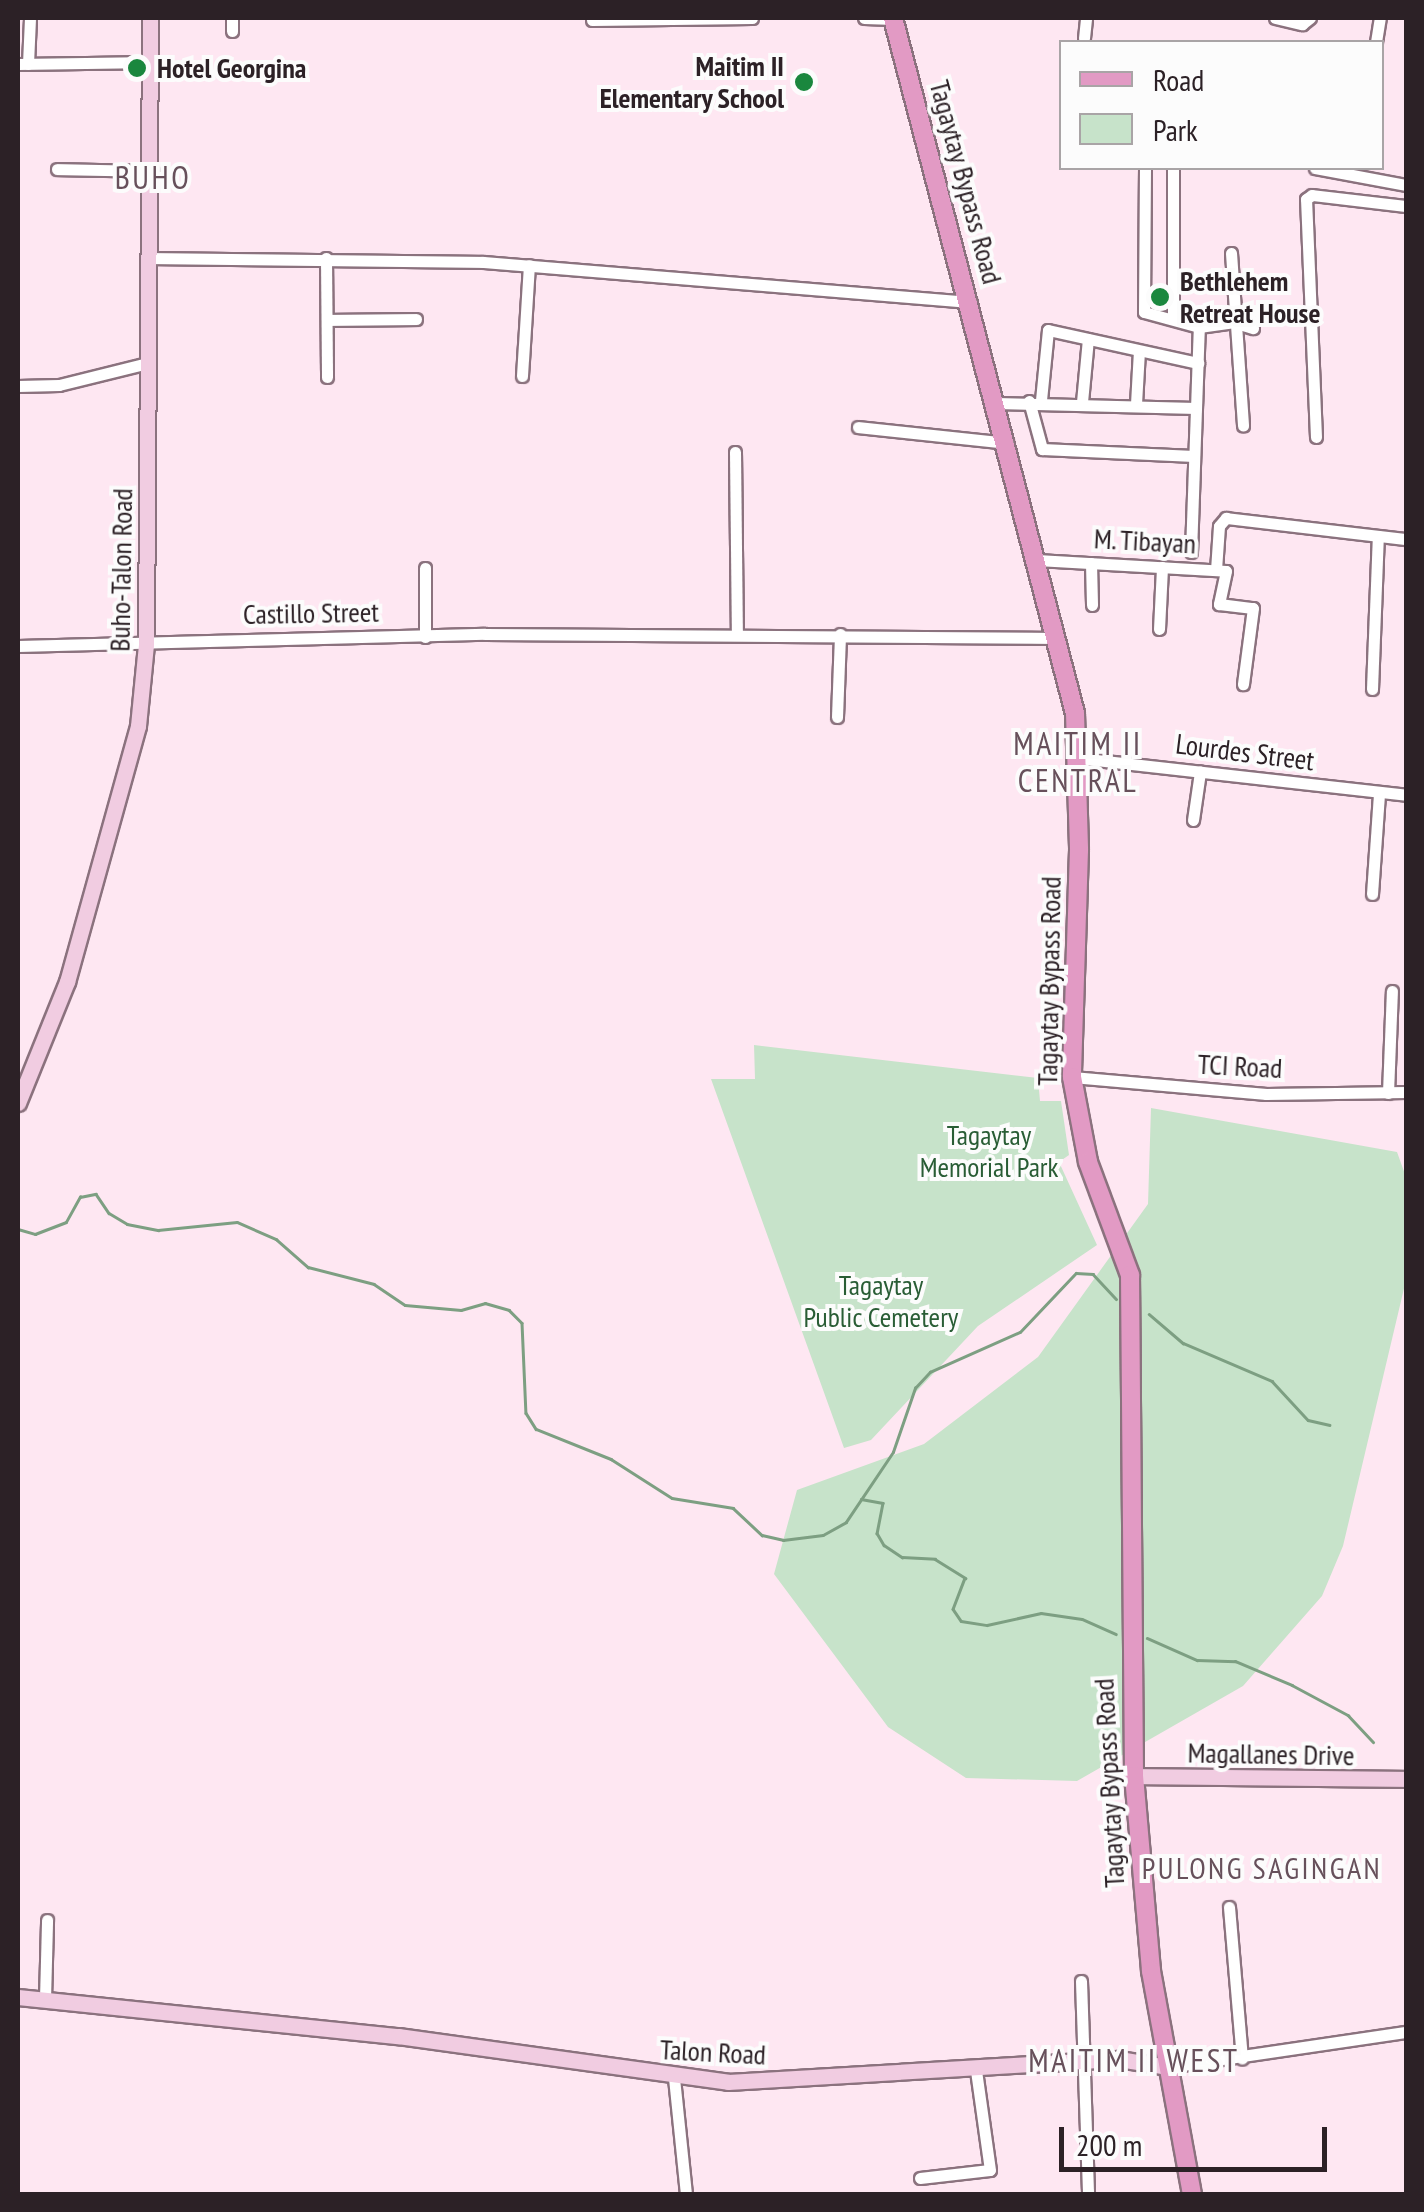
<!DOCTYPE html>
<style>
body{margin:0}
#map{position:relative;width:1424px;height:2212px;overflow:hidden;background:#fee7f2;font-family:"PT Sans Narrow",sans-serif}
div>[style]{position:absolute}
.green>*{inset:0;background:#c7e3ca}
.stream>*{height:2.5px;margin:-1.25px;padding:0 1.25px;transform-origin:1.25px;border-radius:1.25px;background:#7d9f82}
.roads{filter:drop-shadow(2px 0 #8b727e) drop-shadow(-2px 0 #8b727e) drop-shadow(0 2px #8b727e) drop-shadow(0 -2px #8b727e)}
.street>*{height:11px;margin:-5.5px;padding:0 5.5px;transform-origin:5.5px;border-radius:5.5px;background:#fff}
.secondary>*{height:15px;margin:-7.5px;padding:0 7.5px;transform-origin:7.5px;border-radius:7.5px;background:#f1cce1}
.primary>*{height:18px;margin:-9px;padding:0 9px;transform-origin:9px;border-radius:9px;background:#e29ac4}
.dots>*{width:28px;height:28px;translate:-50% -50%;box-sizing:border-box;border:5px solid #fcfcfc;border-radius:50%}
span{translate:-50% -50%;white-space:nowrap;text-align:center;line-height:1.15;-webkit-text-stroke:8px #fcfcfc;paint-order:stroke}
.poi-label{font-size:28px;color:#2c2126;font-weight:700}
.right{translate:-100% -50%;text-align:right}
.left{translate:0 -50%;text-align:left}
.street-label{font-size:28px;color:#2c2126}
.park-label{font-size:28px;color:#295d35}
.neighbourhood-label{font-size:30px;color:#67505b;letter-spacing:2.5px}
.quarter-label{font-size:32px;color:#67505b;letter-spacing:2.5px}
.frame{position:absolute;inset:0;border:20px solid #2c2126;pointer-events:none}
.legend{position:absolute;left:1059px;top:40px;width:325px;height:130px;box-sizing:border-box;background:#fcfcfc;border:2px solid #a9a4a6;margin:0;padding:12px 18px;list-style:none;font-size:30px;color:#2c2126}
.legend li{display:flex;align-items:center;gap:20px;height:50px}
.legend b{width:50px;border:2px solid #a9a4a6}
.scale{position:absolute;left:1059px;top:2127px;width:268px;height:45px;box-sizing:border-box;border:5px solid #2c2126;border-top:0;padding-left:12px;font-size:30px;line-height:35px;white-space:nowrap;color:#2c2126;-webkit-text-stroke:8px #fcfcfc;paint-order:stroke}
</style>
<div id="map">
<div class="green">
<div style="clip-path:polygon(754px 1045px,1038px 1078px,1040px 1101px,1061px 1101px,1069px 1155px,1059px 1162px,1097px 1245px,978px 1326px,871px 1440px,844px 1448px,711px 1079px,755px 1079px)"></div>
<div style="clip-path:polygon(1151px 1108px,1397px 1152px,1406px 1177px,1406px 1280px,1343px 1546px,1322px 1596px,1243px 1686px,1077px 1781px,966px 1778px,888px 1727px,774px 1574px,797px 1490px,924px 1444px,1038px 1357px,1148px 1204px)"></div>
</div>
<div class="stream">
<div style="left:18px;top:1229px;width:18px;rotate:16deg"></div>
<div style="left:35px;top:1234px;width:33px;rotate:-21deg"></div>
<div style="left:66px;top:1222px;width:29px;rotate:-61deg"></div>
<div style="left:80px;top:1197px;width:16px;rotate:-11deg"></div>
<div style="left:96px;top:1194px;width:23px;rotate:56deg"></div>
<div style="left:109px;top:1213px;width:21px;rotate:31deg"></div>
<div style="left:127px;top:1224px;width:32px;rotate:11deg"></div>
<div style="left:158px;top:1230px;width:79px;rotate:-5.8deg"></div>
<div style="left:237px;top:1222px;width:43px;rotate:23.6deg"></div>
<div style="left:276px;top:1239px;width:43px;rotate:41.2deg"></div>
<div style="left:308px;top:1267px;width:68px;rotate:14.4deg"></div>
<div style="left:374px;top:1284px;width:37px;rotate:34deg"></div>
<div style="left:405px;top:1305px;width:56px;rotate:5.1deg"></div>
<div style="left:461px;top:1310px;width:25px;rotate:-16deg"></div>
<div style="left:485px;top:1303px;width:25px;rotate:16deg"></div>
<div style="left:509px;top:1310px;width:18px;rotate:45deg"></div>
<div style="left:522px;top:1323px;width:90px;rotate:87.5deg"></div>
<div style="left:526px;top:1413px;width:19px;rotate:58deg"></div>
<div style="left:536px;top:1429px;width:81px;rotate:21.8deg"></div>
<div style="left:611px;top:1459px;width:72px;rotate:32.6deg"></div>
<div style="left:672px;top:1498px;width:62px;rotate:9.3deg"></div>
<div style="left:733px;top:1508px;width:40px;rotate:43deg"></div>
<div style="left:762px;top:1535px;width:22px;rotate:13deg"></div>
<div style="left:783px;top:1540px;width:40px;rotate:-7.1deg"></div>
<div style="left:823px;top:1535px;width:26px;rotate:-29deg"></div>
<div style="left:846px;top:1522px;width:84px;rotate:-56.1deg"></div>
<div style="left:893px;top:1452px;width:68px;rotate:-71deg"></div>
<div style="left:915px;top:1388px;width:22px;rotate:-47deg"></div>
<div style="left:930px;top:1372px;width:98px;rotate:-24deg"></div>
<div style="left:1020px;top:1332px;width:81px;rotate:-46.5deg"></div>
<div style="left:1076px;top:1273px;width:17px;rotate:3deg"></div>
<div style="left:1093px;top:1274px;width:34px;rotate:47deg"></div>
<div style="left:1149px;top:1314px;width:45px;rotate:40.5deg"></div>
<div style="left:1183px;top:1343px;width:97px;rotate:23.1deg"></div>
<div style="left:1272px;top:1381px;width:53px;rotate:47.3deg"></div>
<div style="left:1308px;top:1420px;width:22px;rotate:13deg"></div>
<div style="left:861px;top:1499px;width:22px;rotate:10deg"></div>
<div style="left:883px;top:1503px;width:31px;rotate:101deg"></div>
<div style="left:877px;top:1533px;width:14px;rotate:60deg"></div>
<div style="left:884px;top:1545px;width:22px;rotate:34deg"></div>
<div style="left:902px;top:1557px;width:33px;rotate:3deg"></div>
<div style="left:935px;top:1559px;width:36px;rotate:32deg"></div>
<div style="left:965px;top:1578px;width:33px;rotate:111deg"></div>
<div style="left:953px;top:1609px;width:14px;rotate:56deg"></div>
<div style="left:961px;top:1621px;width:26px;rotate:9deg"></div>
<div style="left:987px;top:1625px;width:55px;rotate:-12.5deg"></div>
<div style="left:1041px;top:1613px;width:41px;rotate:8.3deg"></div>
<div style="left:1082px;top:1619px;width:37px;rotate:24deg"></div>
<div style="left:1147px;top:1638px;width:55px;rotate:23.7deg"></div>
<div style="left:1197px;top:1660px;width:38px;rotate:2deg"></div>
<div style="left:1235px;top:1661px;width:62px;rotate:22.8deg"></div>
<div style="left:1292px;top:1685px;width:64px;rotate:28.2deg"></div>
<div style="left:1348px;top:1715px;width:37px;rotate:47deg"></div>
</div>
<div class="roads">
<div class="street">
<div style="left:864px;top:18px;width:30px;rotate:2deg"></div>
<div style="left:1275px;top:18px;width:28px;rotate:13deg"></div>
<div style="left:1302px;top:24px;width:10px;rotate:-37deg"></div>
<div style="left:592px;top:20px;width:160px;rotate:-0.7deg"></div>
<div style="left:232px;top:31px;width:13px;rotate:-90deg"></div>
<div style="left:1084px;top:38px;width:20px;rotate:-84deg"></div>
<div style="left:1376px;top:42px;width:24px;rotate:-81deg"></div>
<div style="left:18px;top:64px;width:135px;rotate:-0.8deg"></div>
<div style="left:28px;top:64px;width:46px;rotate:-87.5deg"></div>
<div style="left:1145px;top:168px;width:144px;rotate:90.4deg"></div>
<div style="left:1144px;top:312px;width:57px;rotate:15.3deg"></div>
<div style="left:1199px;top:327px;width:34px;rotate:-8deg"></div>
<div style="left:1233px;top:322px;width:21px;rotate:17deg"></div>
<div style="left:1315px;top:168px;width:93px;rotate:10.6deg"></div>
<div style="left:57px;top:169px;width:96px;rotate:1.2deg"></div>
<div style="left:1231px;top:253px;width:173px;rotate:86deg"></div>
<div style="left:151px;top:258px;width:332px;rotate:0.7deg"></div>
<div style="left:483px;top:262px;width:489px;rotate:4.7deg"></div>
<div style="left:326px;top:258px;width:119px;rotate:89.5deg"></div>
<div style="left:1173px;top:316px;width:148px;rotate:-90deg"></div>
<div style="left:327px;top:320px;width:89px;rotate:-0.6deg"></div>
<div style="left:522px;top:376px;width:111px;rotate:-86.4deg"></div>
<div style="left:18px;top:386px;width:41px;rotate:-1.4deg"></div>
<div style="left:59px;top:385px;width:92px;rotate:-13.9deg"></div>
<div style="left:1041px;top:400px;width:70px;rotate:-84.3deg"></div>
<div style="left:1048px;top:330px;width:154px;rotate:12.4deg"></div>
<div style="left:1029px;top:401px;width:50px;rotate:74.8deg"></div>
<div style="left:1042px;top:449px;width:152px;rotate:2.6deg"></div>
<div style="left:1082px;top:402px;width:63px;rotate:-84.6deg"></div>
<div style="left:996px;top:403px;width:200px;rotate:1.4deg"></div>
<div style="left:1136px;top:404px;width:53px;rotate:-86.8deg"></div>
<div style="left:858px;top:427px;width:150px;rotate:6.1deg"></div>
<div style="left:1316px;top:437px;width:238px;rotate:-92.4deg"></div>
<div style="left:1306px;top:199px;width:7px;rotate:-34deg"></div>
<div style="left:1312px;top:195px;width:95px;rotate:6.7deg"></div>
<div style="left:735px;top:452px;width:182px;rotate:89.4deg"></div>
<div style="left:1191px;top:552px;width:225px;rotate:-88deg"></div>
<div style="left:1037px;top:560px;width:189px;rotate:3.3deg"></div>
<div style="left:1226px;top:571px;width:34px;rotate:102deg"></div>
<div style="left:1219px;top:604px;width:34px;rotate:7deg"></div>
<div style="left:1253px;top:608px;width:77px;rotate:97.5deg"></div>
<div style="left:1091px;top:563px;width:42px;rotate:88.6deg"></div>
<div style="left:1216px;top:570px;width:44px;rotate:-86.1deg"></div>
<div style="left:1219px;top:526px;width:11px;rotate:-49deg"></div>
<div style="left:1226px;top:518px;width:181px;rotate:6.7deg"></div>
<div style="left:1159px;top:629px;width:62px;rotate:-87.2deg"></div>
<div style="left:425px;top:637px;width:69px;rotate:-90deg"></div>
<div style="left:18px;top:646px;width:467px;rotate:-1.5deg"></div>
<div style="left:485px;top:634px;width:572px;rotate:0.4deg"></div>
<div style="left:1372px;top:689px;width:153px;rotate:-87.8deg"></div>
<div style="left:837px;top:717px;width:83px;rotate:-87.9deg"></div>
<div style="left:1078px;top:758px;width:330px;rotate:6.4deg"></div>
<div style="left:1193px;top:820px;width:49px;rotate:-81.7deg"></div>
<div style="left:1372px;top:894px;width:101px;rotate:-86deg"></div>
<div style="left:1072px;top:1077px;width:195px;rotate:5deg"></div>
<div style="left:1266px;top:1094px;width:140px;rotate:-0.8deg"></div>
<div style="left:1388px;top:1093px;width:102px;rotate:-87.8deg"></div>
<div style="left:1229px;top:1907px;width:152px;rotate:85.1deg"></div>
<div style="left:1081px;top:1981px;width:213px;rotate:88.1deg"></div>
<div style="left:45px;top:1999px;width:79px;rotate:-88.5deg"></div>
<div style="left:1168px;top:2067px;width:241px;rotate:-8.4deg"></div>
<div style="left:674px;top:2078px;width:117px;rotate:84.1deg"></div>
<div style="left:920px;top:2178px;width:70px;rotate:-6.5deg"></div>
<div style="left:990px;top:2170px;width:101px;rotate:-98deg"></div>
</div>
<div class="secondary">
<div style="left:18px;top:1103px;width:131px;rotate:-68deg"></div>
<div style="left:67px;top:982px;width:266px;rotate:-74.5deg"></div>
<div style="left:138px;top:726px;width:82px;rotate:-84.4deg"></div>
<div style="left:146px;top:644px;width:626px;rotate:-89.63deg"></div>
<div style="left:1134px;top:1776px;width:272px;rotate:0.6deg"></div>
<div style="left:18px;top:1997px;width:382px;rotate:5.9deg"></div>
<div style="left:398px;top:2036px;width:333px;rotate:7.9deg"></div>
<div style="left:728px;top:2082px;width:392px;rotate:-3.4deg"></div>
<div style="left:1119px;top:2059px;width:50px;rotate:9.3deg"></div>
</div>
<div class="primary">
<div style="left:893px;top:18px;width:718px;rotate:75.33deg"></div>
<div style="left:1075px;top:713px;width:137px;rotate:88.3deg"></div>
<div style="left:1079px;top:850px;width:227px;rotate:91.8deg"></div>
<div style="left:1072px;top:1077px;width:86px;rotate:79.3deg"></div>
<div style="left:1088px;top:1162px;width:121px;rotate:69.6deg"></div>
<div style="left:1130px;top:1275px;width:501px;rotate:89.54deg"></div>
<div style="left:1134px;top:1776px;width:196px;rotate:85deg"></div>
<div style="left:1151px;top:1971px;width:227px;rotate:79.6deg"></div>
</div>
</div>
<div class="dots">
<div style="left:137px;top:68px;background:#1a873e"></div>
<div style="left:804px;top:82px;background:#1a873e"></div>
<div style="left:1160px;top:297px;background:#1a873e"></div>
</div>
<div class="poi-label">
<span class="right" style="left:784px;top:82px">Maitim II<br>Elementary School</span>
<span class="left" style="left:157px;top:68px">Hotel Georgina</span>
<span class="left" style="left:1180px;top:297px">Bethlehem<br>Retreat House</span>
</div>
<div class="street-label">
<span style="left:966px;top:182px;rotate:75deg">Tagaytay Bypass Road</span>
<span style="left:1145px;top:541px;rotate:3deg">M. Tibayan</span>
<span style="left:121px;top:570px;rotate:-89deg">Buho-Talon Road</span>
<span style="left:311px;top:613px;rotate:-1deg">Castillo Street</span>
<span style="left:1245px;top:752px;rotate:7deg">Lourdes Street</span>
<span style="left:1049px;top:981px;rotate:-89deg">Tagaytay Bypass Road</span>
<span style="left:1240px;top:1066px;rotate:3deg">TCI Road</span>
<span style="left:1271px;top:1754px;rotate:1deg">Magallanes Drive</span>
<span style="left:1109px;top:1783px;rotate:-93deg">Tagaytay Bypass Road</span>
<span style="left:713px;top:2052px;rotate:3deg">Talon Road</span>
</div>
<div class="park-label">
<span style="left:989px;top:1151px">Tagaytay<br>Memorial Park</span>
<span style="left:881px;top:1301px">Tagaytay<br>Public Cemetery</span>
</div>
<div class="neighbourhood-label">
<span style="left:1262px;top:1868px">PULONG SAGINGAN</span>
</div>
<div class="quarter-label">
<span style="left:153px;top:177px">BUHO</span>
<span style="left:1078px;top:762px">MAITIM II<br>CENTRAL</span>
<span style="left:1134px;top:2060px">MAITIM II WEST</span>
</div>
<div class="frame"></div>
<ul class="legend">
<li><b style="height:12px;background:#e29ac4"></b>Road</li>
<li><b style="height:28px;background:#c7e3ca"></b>Park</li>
</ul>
<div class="scale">200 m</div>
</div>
